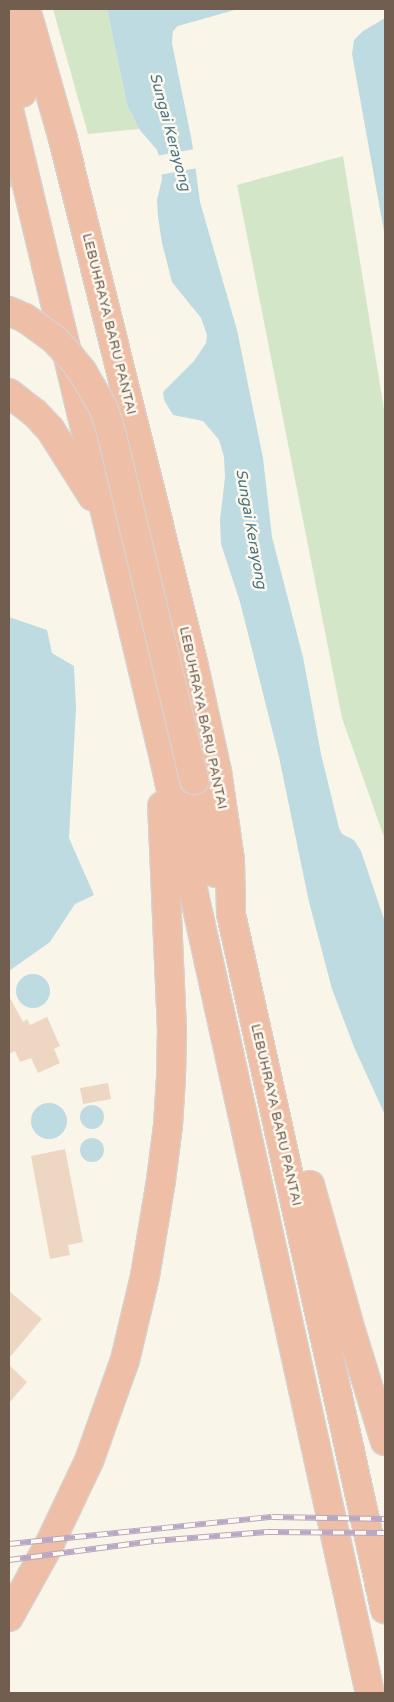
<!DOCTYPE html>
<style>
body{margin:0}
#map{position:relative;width:394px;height:1702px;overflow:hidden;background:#faf5e9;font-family:"Varela Round",sans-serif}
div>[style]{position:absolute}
.green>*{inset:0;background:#d3e7c8}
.water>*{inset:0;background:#bfdbe2}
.round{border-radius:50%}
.pier>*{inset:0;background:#faf5e9}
.building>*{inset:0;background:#edd7c3}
.highway-tunnel>*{height:28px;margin-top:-14px;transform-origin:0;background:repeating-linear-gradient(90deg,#d8cfc2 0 28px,transparent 0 42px)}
.roads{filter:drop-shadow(1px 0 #d8d2ce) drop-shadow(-1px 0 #d8d2ce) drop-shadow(0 1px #d8d2ce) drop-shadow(0 -1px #d8d2ce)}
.highway>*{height:28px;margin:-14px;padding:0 14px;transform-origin:14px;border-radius:14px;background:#eebea7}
.rail>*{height:5.5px;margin-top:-2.75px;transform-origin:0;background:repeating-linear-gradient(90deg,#fdf9ef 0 11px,#b9a8c3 0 22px);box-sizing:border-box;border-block:1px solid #b9a8c3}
.bridges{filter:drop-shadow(1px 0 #d8d2ce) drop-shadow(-1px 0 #d8d2ce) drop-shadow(0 1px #d8d2ce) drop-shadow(0 -1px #d8d2ce)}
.highway-bridge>*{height:28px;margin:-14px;padding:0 14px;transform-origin:14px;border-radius:14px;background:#eebea7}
span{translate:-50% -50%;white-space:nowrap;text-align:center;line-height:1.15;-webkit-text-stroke:5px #fdf9ef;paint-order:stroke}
.street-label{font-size:14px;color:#725e4f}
.water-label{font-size:15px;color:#4b7583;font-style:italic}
.frame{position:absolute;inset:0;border:10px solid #725e4f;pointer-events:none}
</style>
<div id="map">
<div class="green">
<div style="clip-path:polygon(53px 9px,107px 9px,127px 105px,139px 129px,88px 134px)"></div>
<div style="clip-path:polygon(343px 156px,385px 416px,385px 840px,342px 718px,237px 185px)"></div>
</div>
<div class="water">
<div style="clip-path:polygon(107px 9px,238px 9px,178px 26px,173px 31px,172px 43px,192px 142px,200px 202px,237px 330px,263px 458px,272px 537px,303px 657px,321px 754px,339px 828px,342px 834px,354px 840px,361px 851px,385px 922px,385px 1115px,354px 1047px,332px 989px,309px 902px,279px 757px,240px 602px,221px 544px,220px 520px,225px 477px,224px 457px,219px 440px,203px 421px,173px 415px,164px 400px,163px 392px,194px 361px,206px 343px,207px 335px,201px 318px,172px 282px,162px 243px,158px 217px,157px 200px,162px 179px,160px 160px,157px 150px,139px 129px,127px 105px)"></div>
<div style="clip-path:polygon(385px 18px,385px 237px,352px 54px,354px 40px,363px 31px)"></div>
<div style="clip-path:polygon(9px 617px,47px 630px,52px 653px,74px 666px,76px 708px,69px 838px,94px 895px,75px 904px,50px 942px,9px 971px)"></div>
<div class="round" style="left:16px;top:974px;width:34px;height:34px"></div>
<div class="round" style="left:31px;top:1103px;width:36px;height:36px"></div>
<div class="round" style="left:80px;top:1105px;width:24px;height:24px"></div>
<div class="round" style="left:80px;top:1138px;width:24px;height:24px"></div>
</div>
<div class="pier">
<div style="clip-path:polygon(195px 149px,198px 168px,159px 175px,156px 156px)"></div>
</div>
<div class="building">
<div style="clip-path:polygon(9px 996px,23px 1022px,27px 1019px,30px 1025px,47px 1017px,60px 1046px,54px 1049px,60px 1063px,38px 1073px,31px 1058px,20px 1062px,15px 1051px,9px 1054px)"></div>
<div style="clip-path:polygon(108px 1083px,111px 1099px,83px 1104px,80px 1088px)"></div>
<div style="clip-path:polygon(65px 1149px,83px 1242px,68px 1245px,70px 1255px,50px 1259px,31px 1156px)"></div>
<div style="clip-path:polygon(9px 1291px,42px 1319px,9px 1358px)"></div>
<div style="clip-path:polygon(9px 1365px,27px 1382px,9px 1403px)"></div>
</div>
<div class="highway-tunnel">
<div style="left:9px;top:187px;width:46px;rotate:-76.3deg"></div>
</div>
<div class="roads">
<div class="highway">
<div style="left:26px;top:9px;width:135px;rotate:74.1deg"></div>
<div style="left:63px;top:139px;width:539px;rotate:76.04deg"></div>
<div style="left:193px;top:662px;width:112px;rotate:77.6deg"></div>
<div style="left:217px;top:771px;width:90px;rotate:81.7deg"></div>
<div style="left:230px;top:860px;width:54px;rotate:88.9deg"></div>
<div style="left:231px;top:914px;width:712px;rotate:77.51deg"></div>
<div style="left:9px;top:23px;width:71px;rotate:79.5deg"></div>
<div style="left:9px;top:110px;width:666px;rotate:76.55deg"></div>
<div style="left:164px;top:758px;width:957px;rotate:77.58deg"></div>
<div style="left:9px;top:393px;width:33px;rotate:38deg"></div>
<div style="left:35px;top:413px;width:22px;rotate:47deg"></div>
<div style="left:50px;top:429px;width:80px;rotate:57.7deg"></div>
<div style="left:194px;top:780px;width:95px;rotate:77.3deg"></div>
<div style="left:310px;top:1185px;width:155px;rotate:74.3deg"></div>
<div style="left:352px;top:1334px;width:112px;rotate:72.9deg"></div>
<div style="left:9px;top:1617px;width:85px;rotate:-61deg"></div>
<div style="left:50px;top:1543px;width:91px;rotate:-64.6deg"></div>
<div style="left:89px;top:1461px;width:107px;rotate:-70.4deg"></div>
<div style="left:125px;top:1360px;width:86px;rotate:-76.6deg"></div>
<div style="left:145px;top:1276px;width:97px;rotate:-80.5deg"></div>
<div style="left:161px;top:1180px;width:55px;rotate:-82.7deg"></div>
<div style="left:168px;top:1125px;width:48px;rotate:-86.4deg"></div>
<div style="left:171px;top:1077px;width:46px;rotate:-88.8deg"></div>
<div style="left:172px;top:1031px;width:225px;rotate:-92.5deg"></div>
</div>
</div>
<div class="rail">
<div style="left:9px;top:1544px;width:264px;rotate:-5.9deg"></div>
<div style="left:272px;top:1517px;width:113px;rotate:1deg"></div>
<div style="left:9px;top:1560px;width:146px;rotate:-7.5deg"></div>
<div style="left:154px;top:1541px;width:113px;rotate:-4.6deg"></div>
<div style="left:267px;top:1532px;width:118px;rotate:0.5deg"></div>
</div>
<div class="bridges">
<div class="highway-bridge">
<div style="left:9px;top:311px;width:17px;rotate:24deg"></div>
<div style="left:25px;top:318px;width:36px;rotate:36deg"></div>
<div style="left:54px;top:339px;width:22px;rotate:47deg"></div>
<div style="left:69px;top:355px;width:21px;rotate:51deg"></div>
<div style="left:82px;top:371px;width:42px;rotate:59.7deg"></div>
<div style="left:103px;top:407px;width:25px;rotate:72deg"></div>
<div style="left:111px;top:431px;width:359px;rotate:76.6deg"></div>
</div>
</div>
<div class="street-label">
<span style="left:109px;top:324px;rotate:76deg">LEBUHRAYA BARU PANTAI</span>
<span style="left:203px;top:718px;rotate:78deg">LEBUHRAYA BARU PANTAI</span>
<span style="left:276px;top:1115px;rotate:77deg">LEBUHRAYA BARU PANTAI</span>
</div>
<div class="water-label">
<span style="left:170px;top:132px;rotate:75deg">Sungai Kerayong</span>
<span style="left:251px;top:529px;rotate:80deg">Sungai Kerayong</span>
</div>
<div class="frame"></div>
</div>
